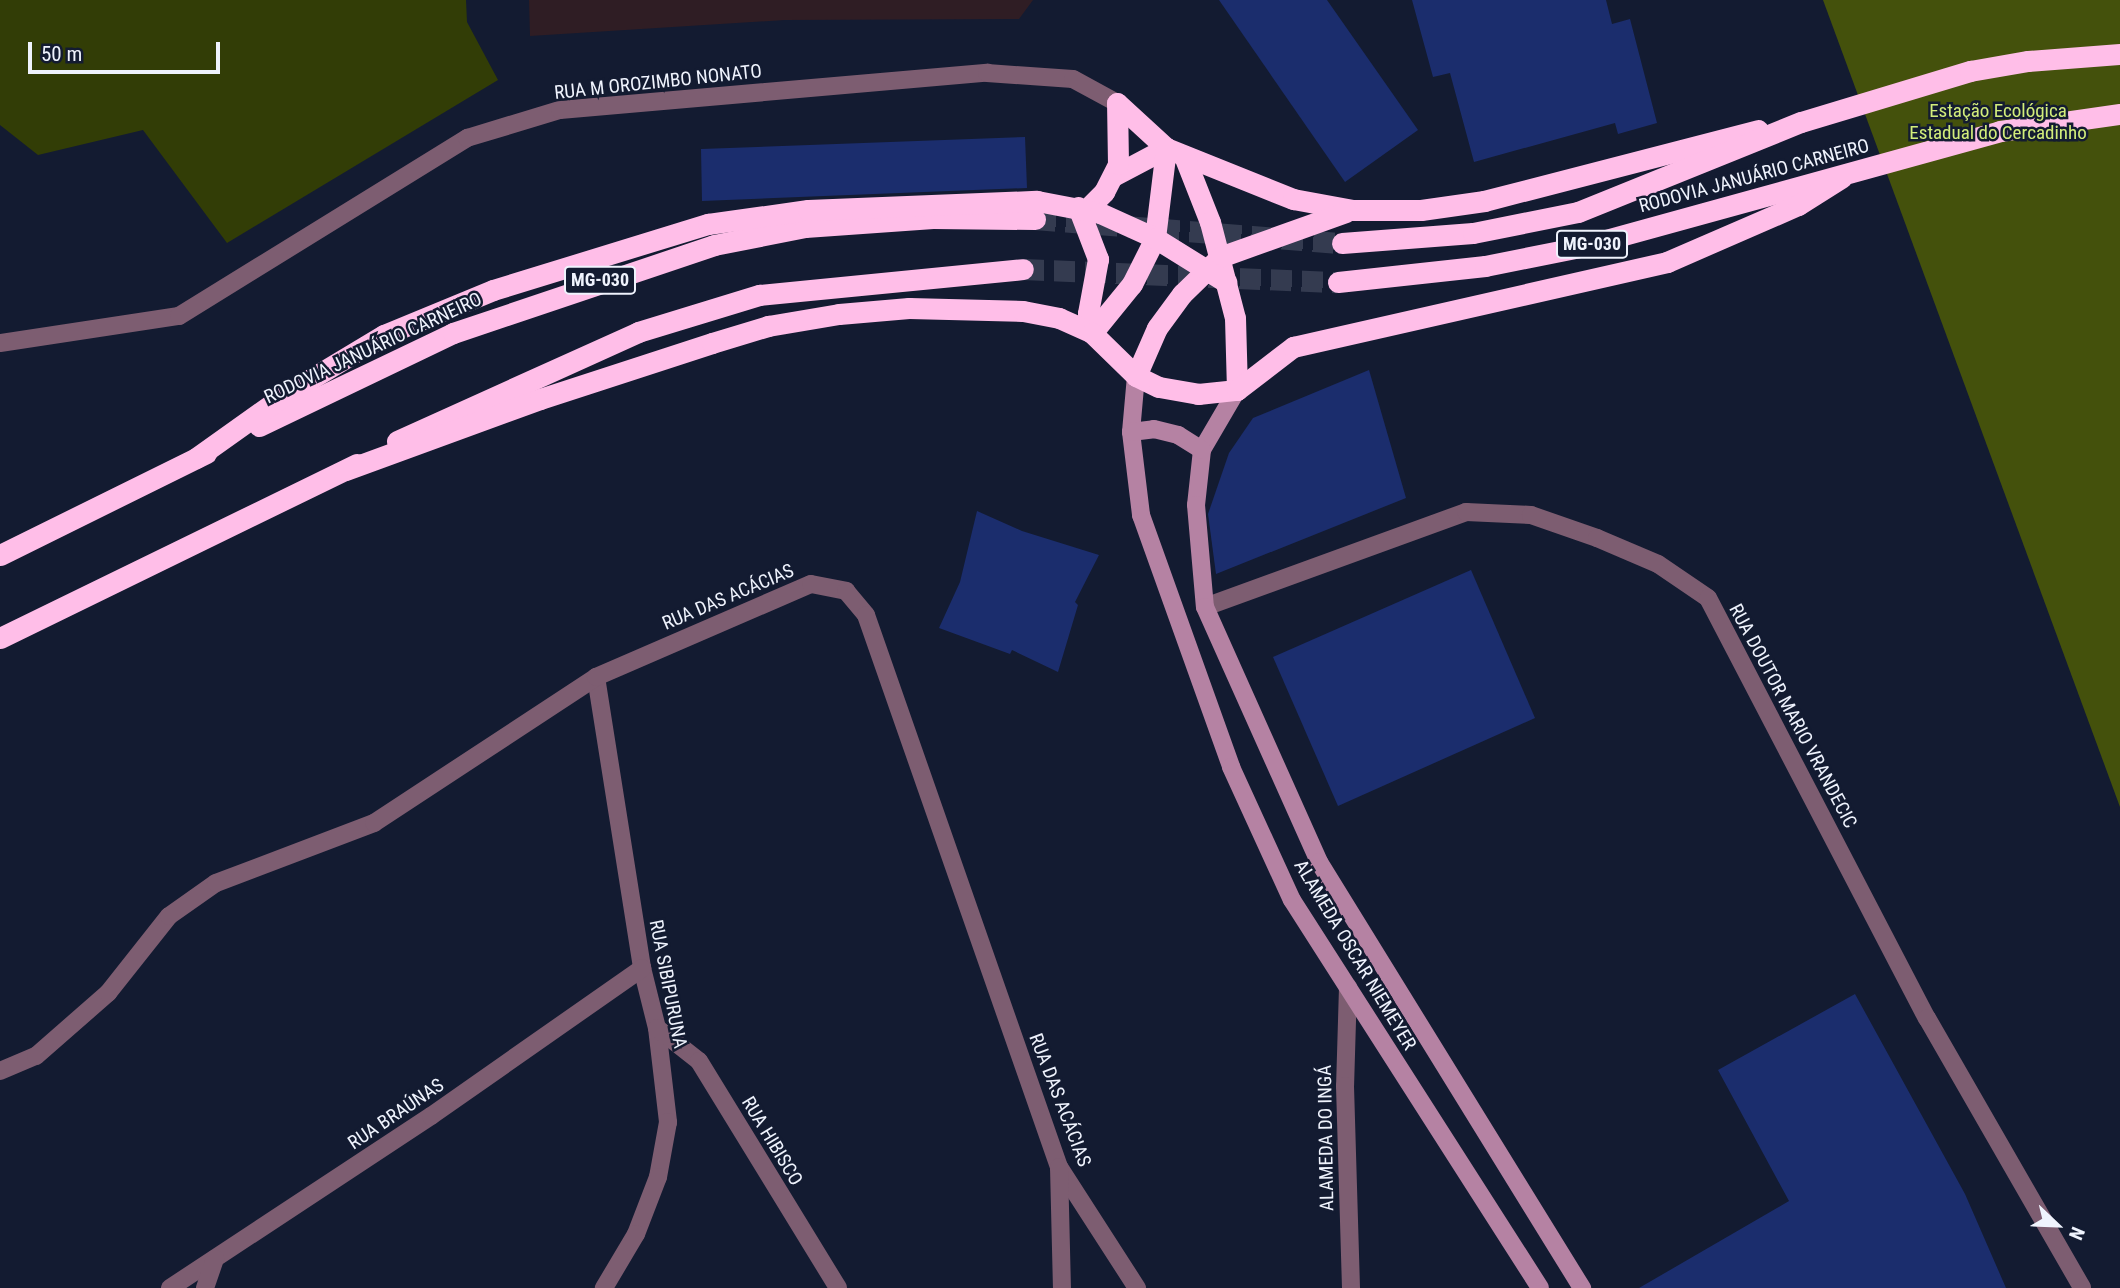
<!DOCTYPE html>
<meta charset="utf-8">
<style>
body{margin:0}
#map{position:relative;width:2120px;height:1288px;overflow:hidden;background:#131b31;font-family:"Roboto Condensed",sans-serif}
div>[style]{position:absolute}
.commercial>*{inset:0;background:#2f1d24}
.green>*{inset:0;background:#323d06}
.forest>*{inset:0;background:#44510c}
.building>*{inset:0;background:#1b2d6d}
.highway-tunnel>*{height:21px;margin-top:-10.5px;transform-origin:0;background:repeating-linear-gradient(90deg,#343b50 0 21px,transparent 0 31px)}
.street>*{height:18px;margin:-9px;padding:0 9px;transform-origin:9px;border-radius:9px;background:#7d5d71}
.secondary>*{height:18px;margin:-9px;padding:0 9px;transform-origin:9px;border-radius:9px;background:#b582a3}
.highway>*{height:21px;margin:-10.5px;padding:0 10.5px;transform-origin:10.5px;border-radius:10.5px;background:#ffbee8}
span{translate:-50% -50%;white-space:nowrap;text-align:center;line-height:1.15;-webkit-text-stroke:5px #131b31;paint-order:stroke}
.shield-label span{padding:2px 5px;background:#131b31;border:2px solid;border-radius:5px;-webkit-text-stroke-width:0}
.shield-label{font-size:18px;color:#eff3fd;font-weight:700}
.street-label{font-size:19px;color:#eff3fd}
.park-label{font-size:19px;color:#d2ed7b}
.north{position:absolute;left:2022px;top:1190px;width:70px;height:70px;-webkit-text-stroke:5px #131b31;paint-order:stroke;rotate:113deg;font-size:19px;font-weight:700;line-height:28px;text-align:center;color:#eff3fd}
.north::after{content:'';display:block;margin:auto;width:24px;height:32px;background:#eff3fd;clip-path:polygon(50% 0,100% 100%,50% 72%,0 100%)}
.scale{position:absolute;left:28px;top:42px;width:192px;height:32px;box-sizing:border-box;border:4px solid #eff3fd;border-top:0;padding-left:9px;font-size:21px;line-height:24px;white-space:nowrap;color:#eff3fd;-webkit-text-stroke:5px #131b31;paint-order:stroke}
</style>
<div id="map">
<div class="commercial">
<div style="clip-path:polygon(529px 0,1033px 0,1019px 19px,785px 20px,530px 36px)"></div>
</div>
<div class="green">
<div style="clip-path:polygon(0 0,466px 0,467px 22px,498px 80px,227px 243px,143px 130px,38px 155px,0 125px)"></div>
</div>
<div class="forest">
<div style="clip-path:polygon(1823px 0,2120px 0,2120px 807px)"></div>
</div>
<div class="building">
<div style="clip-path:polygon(1219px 0,1327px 0,1418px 130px,1345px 182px)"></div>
<div style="clip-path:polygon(1412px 0,1606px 0,1612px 24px,1630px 19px,1657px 123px,1618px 134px,1615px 123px,1474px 162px,1450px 73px,1433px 77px)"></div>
<div style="clip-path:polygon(1025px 137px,1027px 188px,702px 201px,701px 149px)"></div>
<div style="clip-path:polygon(1369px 370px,1406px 498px,1216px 574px,1208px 514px,1229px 453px,1253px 418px)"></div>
<div style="clip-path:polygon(977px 511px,1022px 531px,1099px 555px,1075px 602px,1078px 605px,1058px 672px,1012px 650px,1010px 654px,939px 628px,960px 582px)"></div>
<div style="clip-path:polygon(1471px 570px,1535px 718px,1338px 806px,1273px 657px)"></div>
<div style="clip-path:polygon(1855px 994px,1965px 1194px,2006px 1288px,1639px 1288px,1789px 1201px,1718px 1070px)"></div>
</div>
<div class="highway-tunnel">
<div style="left:1035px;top:219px;width:308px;rotate:4.5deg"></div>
<div style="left:1023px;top:269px;width:315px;rotate:2.4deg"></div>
</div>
<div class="street">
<div style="left:0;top:343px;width:181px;rotate:-8.6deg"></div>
<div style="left:179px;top:316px;width:339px;rotate:-31.7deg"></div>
<div style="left:467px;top:138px;width:97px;rotate:-16.8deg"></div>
<div style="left:560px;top:110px;width:429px;rotate:-5deg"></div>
<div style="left:987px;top:73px;width:86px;rotate:4deg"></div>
<div style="left:1073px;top:79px;width:50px;rotate:28.6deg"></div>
<div style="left:1205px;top:607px;width:278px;rotate:-20deg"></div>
<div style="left:1466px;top:512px;width:65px;rotate:2.6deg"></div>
<div style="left:1531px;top:515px;width:70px;rotate:19.2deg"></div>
<div style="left:1597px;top:538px;width:66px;rotate:23.1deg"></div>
<div style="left:1658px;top:564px;width:60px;rotate:34.2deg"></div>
<div style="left:1708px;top:598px;width:474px;rotate:62.5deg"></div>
<div style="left:1927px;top:1018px;width:311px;rotate:60.1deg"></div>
<div style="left:596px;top:677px;width:295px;rotate:81deg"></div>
<div style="left:642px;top:968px;width:62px;rotate:76deg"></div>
<div style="left:657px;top:1028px;width:95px;rotate:83.3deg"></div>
<div style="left:668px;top:1122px;width:56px;rotate:100.3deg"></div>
<div style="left:658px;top:1177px;width:61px;rotate:111.1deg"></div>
<div style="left:636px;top:1234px;width:63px;rotate:120.7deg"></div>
<div style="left:1348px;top:987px;width:99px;rotate:91.7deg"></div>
<div style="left:1345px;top:1086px;width:202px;rotate:88.3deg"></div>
<div style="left:657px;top:1028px;width:53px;rotate:38.2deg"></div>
<div style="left:699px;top:1061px;width:266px;rotate:58.5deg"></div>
<div style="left:0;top:1071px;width:39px;rotate:-23deg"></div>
<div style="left:36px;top:1056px;width:96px;rotate:-41.2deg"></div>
<div style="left:108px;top:993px;width:98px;rotate:-51.6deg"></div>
<div style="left:169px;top:916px;width:57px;rotate:-35.1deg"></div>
<div style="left:216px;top:883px;width:169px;rotate:-20.8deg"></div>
<div style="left:374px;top:823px;width:266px;rotate:-33.3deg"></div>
<div style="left:596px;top:677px;width:234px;rotate:-23.4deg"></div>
<div style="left:811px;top:584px;width:36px;rotate:11deg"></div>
<div style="left:846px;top:591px;width:31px;rotate:50deg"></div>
<div style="left:866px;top:615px;width:585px;rotate:70.73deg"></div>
<div style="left:1059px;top:1167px;width:144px;rotate:57.2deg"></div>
<div style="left:1059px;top:1167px;width:121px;rotate:88.6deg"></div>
<div style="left:170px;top:1288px;width:313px;rotate:-33.4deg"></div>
<div style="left:431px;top:1116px;width:258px;rotate:-35deg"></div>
<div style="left:205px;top:1288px;width:31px;rotate:-71deg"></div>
</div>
<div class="secondary">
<div style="left:1136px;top:376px;width:56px;rotate:95.1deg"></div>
<div style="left:1131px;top:432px;width:84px;rotate:83.1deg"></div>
<div style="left:1141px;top:515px;width:268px;rotate:70.3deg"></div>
<div style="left:1231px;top:767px;width:146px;rotate:65.4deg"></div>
<div style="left:1292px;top:900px;width:460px;rotate:57.4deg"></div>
<div style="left:1237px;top:390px;width:69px;rotate:120.3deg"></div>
<div style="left:1202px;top:450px;width:55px;rotate:96.2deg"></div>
<div style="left:1196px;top:505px;width:102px;rotate:85deg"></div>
<div style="left:1205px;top:607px;width:279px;rotate:65.9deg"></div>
<div style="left:1319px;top:862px;width:501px;rotate:58.31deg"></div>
<div style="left:1131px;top:432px;width:23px;rotate:-7deg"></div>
<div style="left:1154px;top:429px;width:25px;rotate:14deg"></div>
<div style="left:1178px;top:435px;width:28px;rotate:32deg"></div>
</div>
<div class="highway">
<div style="left:1117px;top:103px;width:67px;rotate:42.6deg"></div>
<div style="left:1166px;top:148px;width:137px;rotate:21.9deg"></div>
<div style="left:1293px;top:199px;width:61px;rotate:10.4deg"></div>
<div style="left:1353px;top:210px;width:68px"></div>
<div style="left:1421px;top:210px;width:64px;rotate:-8.1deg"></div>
<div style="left:1484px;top:201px;width:283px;rotate:-14.5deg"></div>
<div style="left:1184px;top:156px;width:71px;rotate:68.5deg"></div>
<div style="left:1210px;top:222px;width:99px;rotate:75.4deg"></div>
<div style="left:1235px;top:318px;width:72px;rotate:88.4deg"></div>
<div style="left:1115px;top:175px;width:58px;rotate:-27.9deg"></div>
<div style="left:1078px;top:207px;width:56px;rotate:69deg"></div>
<div style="left:1098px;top:259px;width:55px;rotate:100.5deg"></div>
<div style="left:1088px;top:313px;width:20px;rotate:79deg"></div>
<div style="left:1088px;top:208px;width:23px;rotate:-45deg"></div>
<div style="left:1104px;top:192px;width:31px;rotate:-63deg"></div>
<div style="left:1118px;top:164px;width:61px;rotate:-90.9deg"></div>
<div style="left:1342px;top:243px;width:131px;rotate:-4.4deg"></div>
<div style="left:1473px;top:233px;width:107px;rotate:-11.3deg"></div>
<div style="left:1578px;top:212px;width:240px;rotate:-22deg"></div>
<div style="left:1801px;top:122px;width:177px;rotate:-16.8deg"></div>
<div style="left:1970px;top:71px;width:59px;rotate:-9.8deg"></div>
<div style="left:2028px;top:61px;width:92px;rotate:-4.4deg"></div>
<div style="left:1338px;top:282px;width:148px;rotate:-6.2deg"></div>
<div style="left:1485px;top:266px;width:97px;rotate:-11.3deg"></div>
<div style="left:1580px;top:247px;width:436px;rotate:-15.4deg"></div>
<div style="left:2000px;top:131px;width:121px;rotate:-8.1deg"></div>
<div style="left:1092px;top:333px;width:63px;rotate:-50.8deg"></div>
<div style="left:1132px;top:284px;width:51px;rotate:-63.4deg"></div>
<div style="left:1155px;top:238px;width:91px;rotate:-83deg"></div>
<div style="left:1136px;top:376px;width:52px;rotate:-66.4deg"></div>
<div style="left:1157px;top:328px;width:42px;rotate:-53.7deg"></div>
<div style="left:1182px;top:294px;width:53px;rotate:-44.2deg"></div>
<div style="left:1220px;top:257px;width:134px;rotate:-19.7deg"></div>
<div style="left:259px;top:426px;width:215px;rotate:-25.6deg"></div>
<div style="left:453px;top:333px;width:275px;rotate:-18.6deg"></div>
<div style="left:714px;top:245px;width:93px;rotate:-11.2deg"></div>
<div style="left:805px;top:227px;width:128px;rotate:-4deg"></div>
<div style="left:933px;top:218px;width:102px;rotate:0.6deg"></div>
<div style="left:397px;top:441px;width:265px;rotate:-24.3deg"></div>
<div style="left:638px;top:332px;width:127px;rotate:-17deg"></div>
<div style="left:759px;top:295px;width:265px;rotate:-5.6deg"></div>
<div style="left:196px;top:458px;width:114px;rotate:-35.4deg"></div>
<div style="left:289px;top:392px;width:111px;rotate:-31deg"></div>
<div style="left:384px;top:335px;width:118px;rotate:-22.4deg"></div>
<div style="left:493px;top:290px;width:225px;rotate:-17.1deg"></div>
<div style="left:708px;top:224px;width:101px;rotate:-8deg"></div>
<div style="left:808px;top:210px;width:229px;rotate:-2.3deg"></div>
<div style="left:1037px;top:201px;width:64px;rotate:10.8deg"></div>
<div style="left:1100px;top:213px;width:60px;rotate:24.4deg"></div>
<div style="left:1155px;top:238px;width:84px;rotate:31.8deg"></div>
<div style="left:346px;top:470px;width:207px;rotate:-20.1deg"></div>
<div style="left:540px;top:399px;width:181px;rotate:-18deg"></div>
<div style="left:712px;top:343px;width:59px;rotate:-16.9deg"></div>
<div style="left:768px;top:326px;width:72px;rotate:-9.6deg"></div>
<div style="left:839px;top:314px;width:70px;rotate:-4.9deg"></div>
<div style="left:909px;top:308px;width:114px;rotate:1.5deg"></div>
<div style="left:1023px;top:311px;width:37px;rotate:11deg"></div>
<div style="left:1059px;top:318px;width:36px;rotate:24deg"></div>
<div style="left:1092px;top:333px;width:62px;rotate:44.3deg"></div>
<div style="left:1136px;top:376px;width:25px;rotate:26deg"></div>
<div style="left:1159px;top:387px;width:40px;rotate:10deg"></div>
<div style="left:1198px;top:394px;width:39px;rotate:-6deg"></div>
<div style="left:1237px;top:390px;width:71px;rotate:-37.5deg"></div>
<div style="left:1293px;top:347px;width:384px;rotate:-12.8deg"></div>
<div style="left:1667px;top:262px;width:143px;rotate:-23.5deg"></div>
<div style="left:1798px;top:205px;width:51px;rotate:-32.1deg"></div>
<div style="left:0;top:555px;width:230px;rotate:-26.3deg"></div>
<div style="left:0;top:638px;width:397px;rotate:-26deg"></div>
</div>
<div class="shield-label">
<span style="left:1592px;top:244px">MG-030</span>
<span style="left:600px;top:280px">MG-030</span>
</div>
<div class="street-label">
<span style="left:658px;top:82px;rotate:-6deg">RUA M OROZIMBO NONATO</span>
<span style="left:1754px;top:176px;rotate:-15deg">RODOVIA JANUÁRIO CARNEIRO</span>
<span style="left:373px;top:348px;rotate:-25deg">RODOVIA JANUÁRIO CARNEIRO</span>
<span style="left:728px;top:597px;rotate:-23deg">RUA DAS ACÁCIAS</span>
<span style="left:1793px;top:716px;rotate:62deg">RUA DOUTOR MARIO VRANDECIC</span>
<span style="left:1355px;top:955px;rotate:59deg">ALAMEDA OSCAR NIEMEYER</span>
<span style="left:668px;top:984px;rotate:79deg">RUA SIBIPURUNA</span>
<span style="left:1060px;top:1100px;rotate:69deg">RUA DAS ACÁCIAS</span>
<span style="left:396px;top:1114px;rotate:-34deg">RUA BRAÚNAS</span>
<span style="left:1326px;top:1138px;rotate:-91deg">ALAMEDA DO INGÁ</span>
<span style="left:772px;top:1141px;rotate:59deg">RUA HIBISCO</span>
</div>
<div class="park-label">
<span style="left:1998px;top:122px">Estação Ecológica<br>Estadual do Cercadinho</span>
</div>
<div class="north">N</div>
<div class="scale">50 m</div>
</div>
